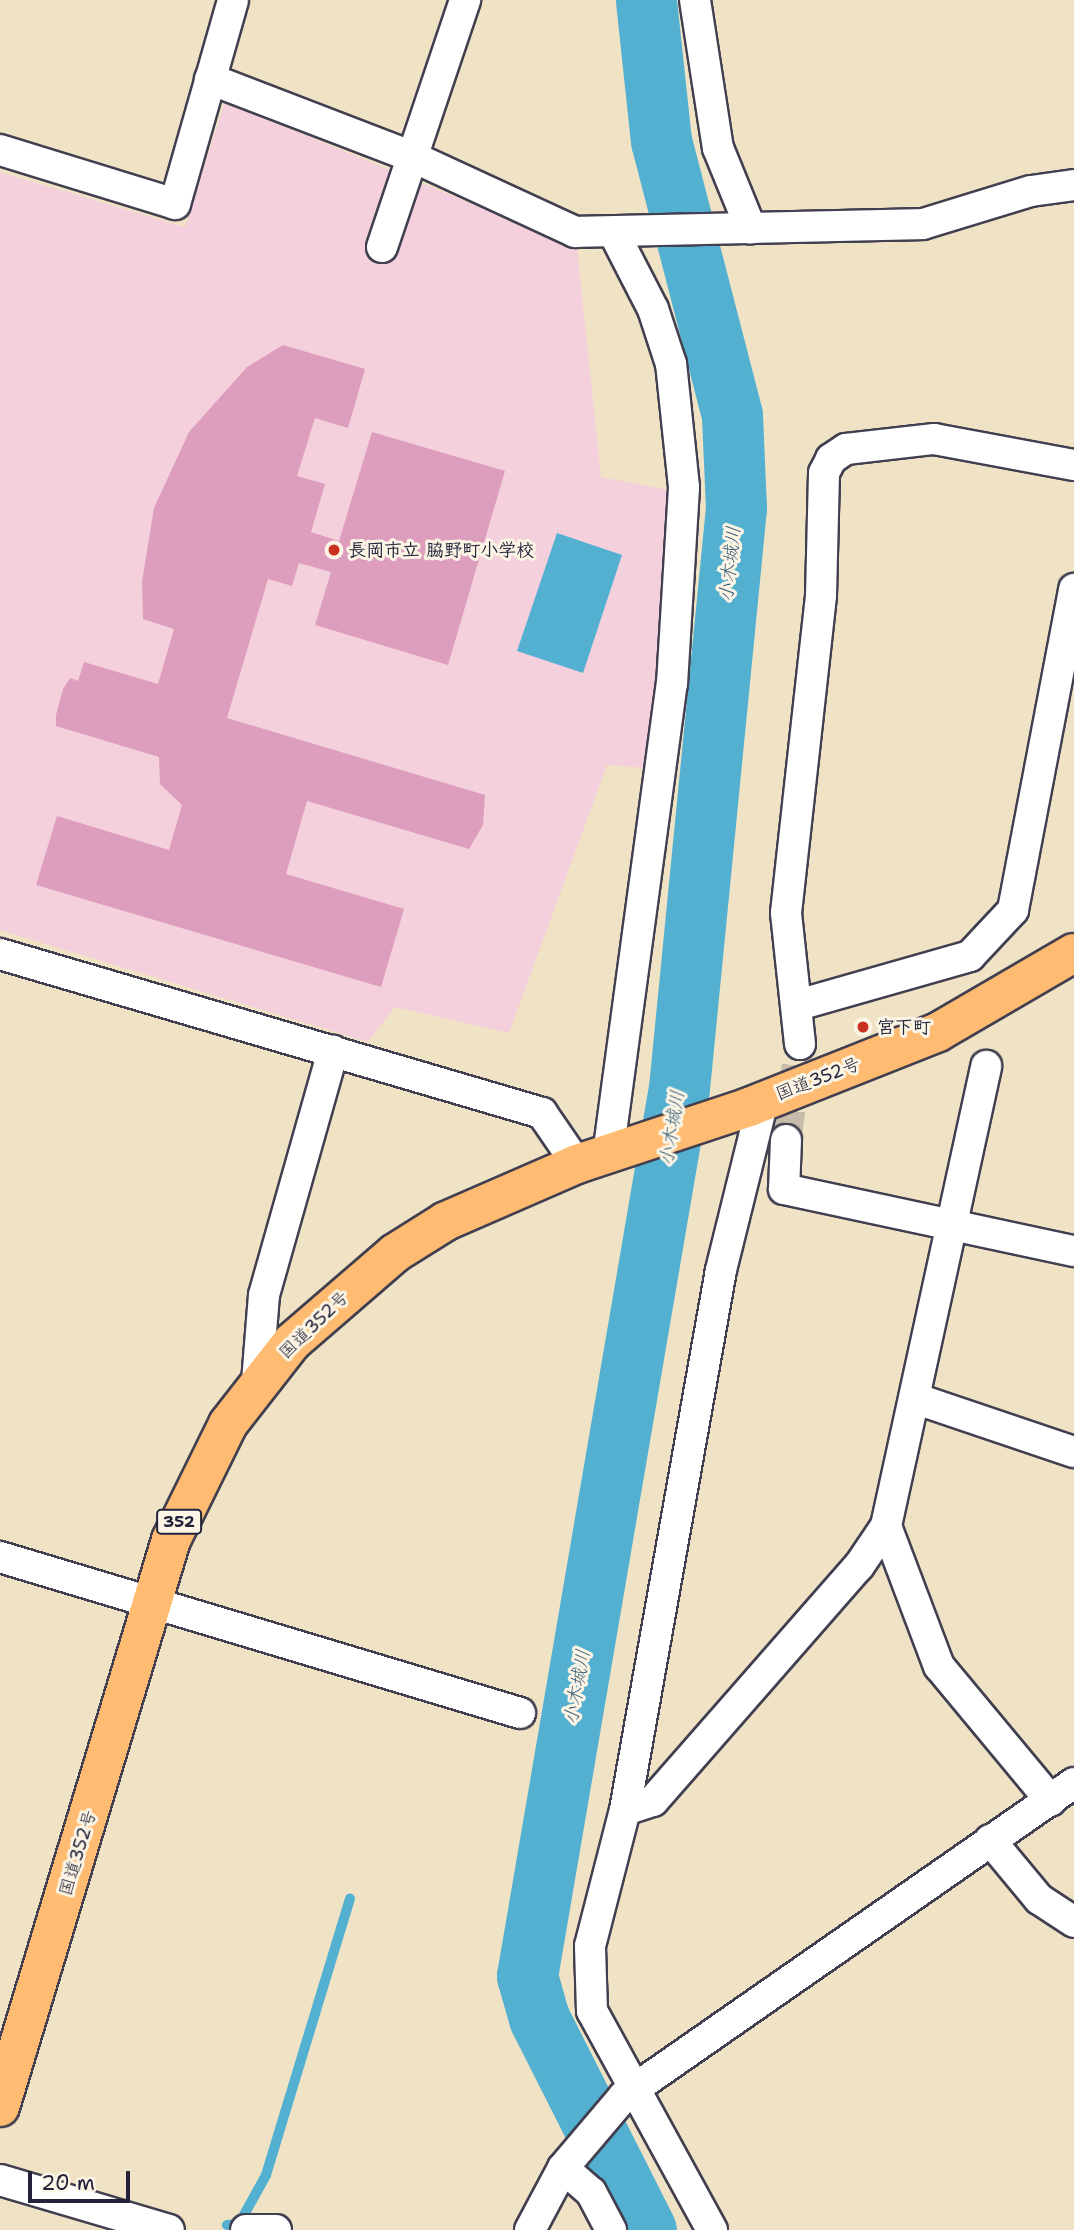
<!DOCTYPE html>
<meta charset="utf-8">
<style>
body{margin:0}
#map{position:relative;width:1074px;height:2230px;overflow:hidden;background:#f0e3c5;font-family:"Shantell Sans","Klee One",sans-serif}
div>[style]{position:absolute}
.built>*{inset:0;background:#f4cfdc}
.water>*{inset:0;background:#53b0d1}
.stream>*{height:10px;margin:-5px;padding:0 5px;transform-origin:5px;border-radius:5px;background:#53b0d1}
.river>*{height:61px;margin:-30.5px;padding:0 30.5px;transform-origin:30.5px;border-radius:30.5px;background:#53b0d1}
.building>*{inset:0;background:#dd9ebe}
.street-tunnel>*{height:30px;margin-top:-15px;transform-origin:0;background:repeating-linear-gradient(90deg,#c7bca9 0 30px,transparent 0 45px)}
.roads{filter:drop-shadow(2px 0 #413f50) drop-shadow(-2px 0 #413f50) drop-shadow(0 2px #413f50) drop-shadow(0 -2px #413f50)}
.street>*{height:30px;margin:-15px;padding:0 15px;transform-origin:15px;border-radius:15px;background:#fff}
.highway>*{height:38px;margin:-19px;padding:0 19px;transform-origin:19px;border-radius:19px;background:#febb71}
.dots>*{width:19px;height:19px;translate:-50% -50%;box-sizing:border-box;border:4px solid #fcf5e5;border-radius:50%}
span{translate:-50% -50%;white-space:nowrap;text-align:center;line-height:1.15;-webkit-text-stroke:6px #fcf5e5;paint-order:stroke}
.shield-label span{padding:2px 5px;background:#fcf5e5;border:2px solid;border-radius:5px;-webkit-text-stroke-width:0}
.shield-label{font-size:16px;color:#22223b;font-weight:700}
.poi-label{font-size:18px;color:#22223b;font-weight:700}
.left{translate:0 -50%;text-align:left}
.street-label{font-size:18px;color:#22223b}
.water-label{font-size:19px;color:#365b77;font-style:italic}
.scale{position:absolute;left:28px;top:2171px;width:102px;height:32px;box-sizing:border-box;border:4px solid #22223b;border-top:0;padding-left:9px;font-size:21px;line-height:24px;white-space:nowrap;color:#22223b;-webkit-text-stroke:5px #fcf5e5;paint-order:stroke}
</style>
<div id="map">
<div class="built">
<div style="clip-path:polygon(225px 102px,577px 247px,601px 477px,668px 490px,668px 590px,646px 768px,607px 765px,509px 1033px,395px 1007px,368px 1042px,0 930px,0 172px,185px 227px)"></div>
</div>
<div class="water">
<div style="clip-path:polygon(557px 533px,622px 555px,583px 673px,517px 651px)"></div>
</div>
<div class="stream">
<div style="left:227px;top:2225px;width:12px;rotate:-5deg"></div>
<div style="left:239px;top:2224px;width:56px;rotate:-61.1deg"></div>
<div style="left:266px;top:2175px;width:289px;rotate:-73.1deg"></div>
</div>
<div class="river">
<div style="left:646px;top:2230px;width:237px;rotate:-116.8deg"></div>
<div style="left:539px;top:2018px;width:44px;rotate:-105.9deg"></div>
<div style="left:527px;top:1976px;width:901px;rotate:-80.29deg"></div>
<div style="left:679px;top:1088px;width:583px;rotate:-84.39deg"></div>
<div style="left:736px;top:508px;width:93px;rotate:-92.5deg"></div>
<div style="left:732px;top:415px;width:283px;rotate:-104.5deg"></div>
<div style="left:661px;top:141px;width:142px;rotate:-96.1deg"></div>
</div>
<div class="building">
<div style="clip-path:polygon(283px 345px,365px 369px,348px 428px,315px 418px,297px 476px,325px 484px,311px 532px,339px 541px,372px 432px,505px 471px,448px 665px,315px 625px,331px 572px,299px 563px,292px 586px,268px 579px,227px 718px,485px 795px,483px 825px,469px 849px,307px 801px,286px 874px,404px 909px,381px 987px,36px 885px,57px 816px,169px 850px,182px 805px,160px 784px,159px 757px,56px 726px,56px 715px,63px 689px,70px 678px,78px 681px,84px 662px,158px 684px,174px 629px,143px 619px,142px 581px,154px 508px,189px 432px,247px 367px)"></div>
</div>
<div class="street-tunnel">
<div style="left:786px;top:1140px;width:97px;rotate:-81.7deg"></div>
</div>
<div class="roads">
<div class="street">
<div style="left:695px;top:0;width:150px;rotate:81.2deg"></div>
<div style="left:718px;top:148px;width:87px;rotate:67.8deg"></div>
<div style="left:210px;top:79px;width:217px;rotate:21deg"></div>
<div style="left:413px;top:157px;width:179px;rotate:24.8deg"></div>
<div style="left:575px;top:232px;width:348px;rotate:-1.3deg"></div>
<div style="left:923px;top:224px;width:113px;rotate:-17deg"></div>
<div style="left:1031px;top:191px;width:43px;rotate:-7.9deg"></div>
<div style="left:0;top:150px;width:183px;rotate:17.1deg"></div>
<div style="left:175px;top:204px;width:212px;rotate:-74.1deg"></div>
<div style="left:382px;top:247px;width:261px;rotate:-71.4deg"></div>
<div style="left:0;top:954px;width:565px;rotate:16.35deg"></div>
<div style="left:542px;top:1113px;width:62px;rotate:55.5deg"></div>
<div style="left:798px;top:1005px;width:179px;rotate:-15.9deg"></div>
<div style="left:970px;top:956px;width:63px;rotate:-46.9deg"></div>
<div style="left:1013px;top:910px;width:327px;rotate:-79.2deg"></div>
<div style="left:800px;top:1044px;width:132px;rotate:-96.1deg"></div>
<div style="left:786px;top:913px;width:319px;rotate:-83.7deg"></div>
<div style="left:821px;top:596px;width:123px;rotate:-88.6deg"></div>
<div style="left:824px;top:473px;width:16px;rotate:-63deg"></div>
<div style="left:831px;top:459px;width:18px;rotate:-34deg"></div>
<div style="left:846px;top:449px;width:89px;rotate:-6.5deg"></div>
<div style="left:934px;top:439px;width:142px;rotate:10.5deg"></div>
<div style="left:786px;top:1140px;width:49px;rotate:92.3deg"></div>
<div style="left:784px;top:1189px;width:297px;rotate:12.1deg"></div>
<div style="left:608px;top:1155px;width:475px;rotate:-82.3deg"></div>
<div style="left:672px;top:684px;width:197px;rotate:-86.5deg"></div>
<div style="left:684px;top:487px;width:124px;rotate:-96deg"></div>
<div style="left:671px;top:364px;width:58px;rotate:-108.1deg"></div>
<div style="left:653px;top:309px;width:85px;rotate:-117.2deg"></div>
<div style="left:257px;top:1382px;width:87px;rotate:-85.4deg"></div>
<div style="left:264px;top:1295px;width:254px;rotate:-74.2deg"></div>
<div style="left:917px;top:1399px;width:166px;rotate:18.7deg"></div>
<div style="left:886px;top:1526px;width:150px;rotate:69.3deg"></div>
<div style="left:939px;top:1666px;width:175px;rotate:50.3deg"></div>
<div style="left:0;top:1557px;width:543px;rotate:16.7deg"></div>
<div style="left:625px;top:1810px;width:29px;rotate:-18deg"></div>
<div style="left:653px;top:1801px;width:313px;rotate:-48.8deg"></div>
<div style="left:859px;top:1566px;width:48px;rotate:-56deg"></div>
<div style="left:886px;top:1526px;width:471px;rotate:-77.7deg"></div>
<div style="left:990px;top:1840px;width:77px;rotate:50.3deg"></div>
<div style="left:1039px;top:1899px;width:42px;rotate:33.3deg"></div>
<div style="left:563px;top:2168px;width:37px;rotate:41deg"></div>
<div style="left:591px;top:2192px;width:43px;rotate:62.2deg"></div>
<div style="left:0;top:2180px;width:176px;rotate:16.5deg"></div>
<div style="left:246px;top:2230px;width:30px"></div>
<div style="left:530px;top:2230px;width:70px;rotate:-62deg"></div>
<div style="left:563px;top:2168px;width:94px;rotate:-49.7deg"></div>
<div style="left:624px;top:2096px;width:548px;rotate:-34.82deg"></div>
<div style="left:712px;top:2230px;width:250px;rotate:-118.7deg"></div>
<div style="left:592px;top:2011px;width:65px;rotate:-91.8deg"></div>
<div style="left:590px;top:1946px;width:140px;rotate:-75.6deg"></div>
<div style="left:625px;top:1810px;width:548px;rotate:-79.92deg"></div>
<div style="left:721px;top:1270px;width:175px;rotate:-76.1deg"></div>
</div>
<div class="highway">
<div style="left:0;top:2107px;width:592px;rotate:-73.22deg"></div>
<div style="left:171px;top:1540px;width:129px;rotate:-63.8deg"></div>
<div style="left:228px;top:1424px;width:104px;rotate:-52deg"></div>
<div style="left:292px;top:1342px;width:136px;rotate:-40.8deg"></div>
<div style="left:395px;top:1253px;width:60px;rotate:-32.1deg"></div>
<div style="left:446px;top:1221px;width:143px;rotate:-23.5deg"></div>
<div style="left:577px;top:1164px;width:181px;rotate:-18.3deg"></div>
<div style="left:749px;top:1107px;width:203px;rotate:-21.6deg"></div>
<div style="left:938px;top:1032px;width:157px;rotate:-30.2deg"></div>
</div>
</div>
<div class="dots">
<div style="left:334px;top:550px;background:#c8321e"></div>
<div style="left:863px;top:1027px;background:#c8321e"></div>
</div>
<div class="shield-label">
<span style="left:179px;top:1522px">352</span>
</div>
<div class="poi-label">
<span class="left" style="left:348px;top:550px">長岡市立 脇野町小学校</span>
<span class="left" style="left:877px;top:1027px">宮下町</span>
</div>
<div class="street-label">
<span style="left:818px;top:1079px;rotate:-21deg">国道352号</span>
<span style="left:314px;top:1325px;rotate:-44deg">国道352号</span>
<span style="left:78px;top:1853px;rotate:-73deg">国道352号</span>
</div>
<div class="water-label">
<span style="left:730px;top:564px;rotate:-84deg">小木城川</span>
<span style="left:672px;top:1128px;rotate:-81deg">小木城川</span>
<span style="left:577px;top:1687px;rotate:-80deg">小木城川</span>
</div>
<div class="scale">20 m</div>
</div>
